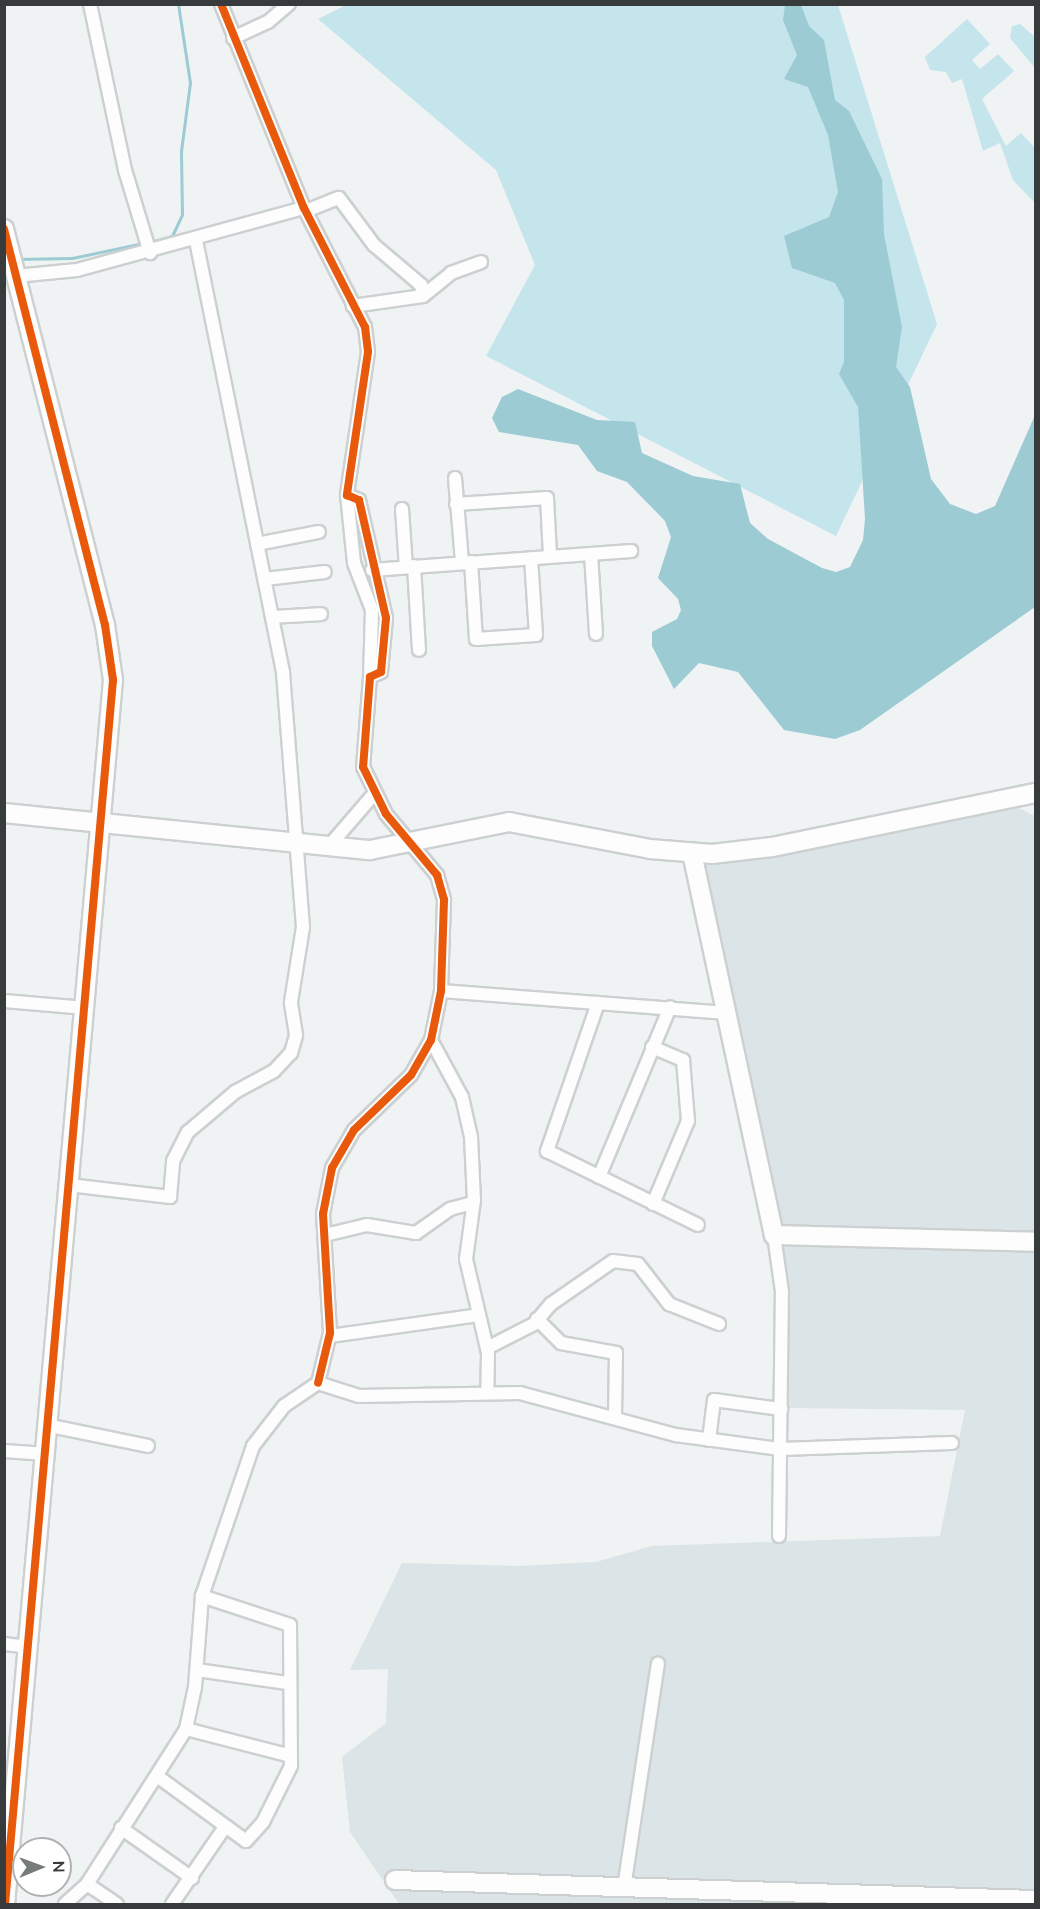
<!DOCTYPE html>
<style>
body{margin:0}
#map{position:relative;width:1040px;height:1909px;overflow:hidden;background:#eff3f4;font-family:"Nunito Sans",sans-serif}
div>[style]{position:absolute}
.built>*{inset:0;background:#dbe4e6}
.green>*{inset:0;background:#c4e5ec}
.water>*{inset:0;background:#9ccbd4}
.stream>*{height:3px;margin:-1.5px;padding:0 1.5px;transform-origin:1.5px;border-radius:1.5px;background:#9ccbd4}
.roads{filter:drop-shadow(2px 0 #cdd0d1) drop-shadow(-2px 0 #cdd0d1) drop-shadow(0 2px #cdd0d1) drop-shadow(0 -2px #cdd0d1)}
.street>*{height:12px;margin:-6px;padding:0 6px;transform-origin:6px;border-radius:6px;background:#fdfdfd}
.secondary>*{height:18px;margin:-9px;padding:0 9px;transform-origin:9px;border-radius:9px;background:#fdfdfd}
.cycleway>*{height:8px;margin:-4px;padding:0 4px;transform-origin:4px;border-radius:4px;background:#e8590c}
span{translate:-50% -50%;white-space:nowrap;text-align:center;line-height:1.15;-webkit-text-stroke:6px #fff;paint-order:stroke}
.frame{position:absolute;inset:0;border:6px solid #383b3c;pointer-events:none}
.north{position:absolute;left:12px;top:1837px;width:60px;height:60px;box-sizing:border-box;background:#fff;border:2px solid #afb1b1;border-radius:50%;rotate:89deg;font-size:16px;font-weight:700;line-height:24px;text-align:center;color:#383b3c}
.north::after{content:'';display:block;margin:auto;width:21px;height:27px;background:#787b7c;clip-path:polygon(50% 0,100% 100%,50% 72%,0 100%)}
</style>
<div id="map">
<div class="built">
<div style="clip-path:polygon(1019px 808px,1035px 816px,1035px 1904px,399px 1904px,350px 1832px,342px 1757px,386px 1723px,388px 1669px,350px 1670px,402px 1563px,518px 1566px,596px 1562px,652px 1546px,940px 1536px,965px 1410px,789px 1408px,782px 1250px,703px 867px,711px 860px)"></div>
</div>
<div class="green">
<div style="clip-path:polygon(348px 4px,838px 5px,937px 324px,836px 536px,486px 356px,535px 265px,496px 170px,318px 19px)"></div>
<div style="clip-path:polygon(967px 19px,990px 44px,972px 60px,980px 69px,998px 54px,1014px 71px,982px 99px,1006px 146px,1021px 133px,1035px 148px,1035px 203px,1013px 180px,1000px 143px,983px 151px,962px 79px,952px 83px,946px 72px,930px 70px,925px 57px)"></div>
<div style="clip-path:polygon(1020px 24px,1035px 37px,1035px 68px,1010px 38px,1012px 26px)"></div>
</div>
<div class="water">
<div style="clip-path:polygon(785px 5px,801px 5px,809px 26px,824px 40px,835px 100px,849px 111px,882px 179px,884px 234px,902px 327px,896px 367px,910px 387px,931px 479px,950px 504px,976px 514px,995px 506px,1035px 415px,1035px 607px,860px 730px,835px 739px,784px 730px,738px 672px,699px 663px,674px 689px,652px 646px,652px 632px,677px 619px,681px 610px,678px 599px,658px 578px,671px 537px,665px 521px,627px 482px,597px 471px,578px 445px,499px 432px,492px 418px,502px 397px,518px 389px,597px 420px,635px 422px,642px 453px,693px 476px,740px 484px,750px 523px,768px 539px,822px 568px,836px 572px,850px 567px,863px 540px,865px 519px,858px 407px,839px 374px,844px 362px,844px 300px,835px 283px,792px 268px,784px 236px,829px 217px,838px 192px,828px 135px,808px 87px,784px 79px,797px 55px,783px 20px)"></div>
</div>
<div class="stream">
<div style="left:150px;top:242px;width:23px;rotate:-15deg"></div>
<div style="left:172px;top:236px;width:23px;rotate:-65deg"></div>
<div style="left:182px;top:215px;width:64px;rotate:-90.9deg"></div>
<div style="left:181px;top:151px;width:69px;rotate:-82.5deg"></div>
<div style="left:190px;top:83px;width:80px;rotate:-98.6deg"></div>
<div style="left:17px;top:259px;width:55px;rotate:-1deg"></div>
<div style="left:72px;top:258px;width:73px;rotate:-11.9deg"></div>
</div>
<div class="roads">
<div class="street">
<div style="left:90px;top:4px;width:170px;rotate:78.1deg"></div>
<div style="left:125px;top:170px;width:87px;rotate:73.2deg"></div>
<div style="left:221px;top:4px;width:220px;rotate:67.9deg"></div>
<div style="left:304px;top:208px;width:134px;rotate:62.9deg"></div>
<div style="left:365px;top:327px;width:25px;rotate:83deg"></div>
<div style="left:368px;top:352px;width:145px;rotate:98.4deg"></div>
<div style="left:347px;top:495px;width:13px;rotate:23deg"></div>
<div style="left:359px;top:500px;width:121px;rotate:77.1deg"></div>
<div style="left:386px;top:618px;width:54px;rotate:95.3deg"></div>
<div style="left:381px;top:672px;width:12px;rotate:156deg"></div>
<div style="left:370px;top:677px;width:90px;rotate:94.4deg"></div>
<div style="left:363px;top:767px;width:52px;rotate:63.9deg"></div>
<div style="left:386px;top:814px;width:80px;rotate:50.1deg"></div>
<div style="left:437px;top:875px;width:26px;rotate:74deg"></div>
<div style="left:444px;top:900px;width:91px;rotate:91.9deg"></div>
<div style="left:441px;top:991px;width:50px;rotate:101.5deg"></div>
<div style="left:431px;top:1040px;width:40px;rotate:119.7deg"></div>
<div style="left:411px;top:1075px;width:79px;rotate:136deg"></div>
<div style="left:354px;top:1130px;width:44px;rotate:120.1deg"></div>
<div style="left:332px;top:1168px;width:47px;rotate:101.1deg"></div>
<div style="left:323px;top:1214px;width:119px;rotate:86.6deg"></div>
<div style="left:330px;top:1333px;width:51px;rotate:103.5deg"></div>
<div style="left:233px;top:38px;width:38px;rotate:-25deg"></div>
<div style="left:268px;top:22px;width:28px;rotate:-41deg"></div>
<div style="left:306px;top:211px;width:35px;rotate:-22deg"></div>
<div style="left:339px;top:198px;width:59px;rotate:53.3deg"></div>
<div style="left:374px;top:245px;width:62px;rotate:40.4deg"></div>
<div style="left:421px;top:285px;width:11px;rotate:80deg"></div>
<div style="left:423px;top:296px;width:71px;rotate:171.9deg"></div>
<div style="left:16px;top:276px;width:61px;rotate:-5.6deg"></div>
<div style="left:77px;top:270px;width:235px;rotate:-15.3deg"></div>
<div style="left:423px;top:296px;width:36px;rotate:-39deg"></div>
<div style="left:451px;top:273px;width:32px;rotate:-20deg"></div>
<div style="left:455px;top:478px;width:84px;rotate:85.2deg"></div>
<div style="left:347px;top:495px;width:68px;rotate:84.1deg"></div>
<div style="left:354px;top:563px;width:50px;rotate:69deg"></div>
<div style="left:372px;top:610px;width:67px;rotate:91.7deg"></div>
<div style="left:456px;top:504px;width:91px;rotate:-3.8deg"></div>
<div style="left:547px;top:498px;width:58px;rotate:87deg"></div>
<div style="left:402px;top:509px;width:58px;rotate:86.1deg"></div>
<div style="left:257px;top:544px;width:63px;rotate:-11deg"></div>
<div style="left:591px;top:554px;width:80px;rotate:86.4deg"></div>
<div style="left:471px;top:562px;width:77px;rotate:86.3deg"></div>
<div style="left:476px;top:639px;width:60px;rotate:-3.8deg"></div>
<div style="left:536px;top:635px;width:77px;rotate:-93.7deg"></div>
<div style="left:414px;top:566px;width:84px;rotate:86.6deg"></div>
<div style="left:372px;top:570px;width:260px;rotate:-4.2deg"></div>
<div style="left:265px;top:579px;width:60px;rotate:-6.7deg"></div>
<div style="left:272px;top:617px;width:49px;rotate:-3.5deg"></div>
<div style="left:330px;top:845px;width:67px;rotate:-49.2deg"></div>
<div style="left:441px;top:991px;width:287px;rotate:4.4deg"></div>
<div style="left:4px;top:1001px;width:82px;rotate:4.9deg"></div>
<div style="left:598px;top:1003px;width:157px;rotate:109deg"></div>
<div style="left:547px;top:1151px;width:168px;rotate:26.1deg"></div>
<div style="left:431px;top:1040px;width:65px;rotate:61.5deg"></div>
<div style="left:462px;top:1097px;width:41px;rotate:77.3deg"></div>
<div style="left:471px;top:1137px;width:63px;rotate:87.3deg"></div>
<div style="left:474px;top:1200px;width:60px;rotate:97.7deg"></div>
<div style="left:466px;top:1259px;width:97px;rotate:76.8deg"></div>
<div style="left:488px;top:1353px;width:39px;rotate:91deg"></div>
<div style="left:652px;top:1047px;width:34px;rotate:23deg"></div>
<div style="left:683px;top:1060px;width:61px;rotate:85.3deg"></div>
<div style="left:688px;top:1121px;width:90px;rotate:112.9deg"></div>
<div style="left:599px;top:1177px;width:184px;rotate:-67.3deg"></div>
<div style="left:69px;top:1185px;width:102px;rotate:6.8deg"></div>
<div style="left:170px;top:1197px;width:36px;rotate:-85deg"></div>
<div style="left:173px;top:1161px;width:33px;rotate:-63deg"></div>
<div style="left:188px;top:1132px;width:62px;rotate:-40.4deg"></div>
<div style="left:235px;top:1092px;width:44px;rotate:-28.3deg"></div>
<div style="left:274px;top:1071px;width:25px;rotate:-47deg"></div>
<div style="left:291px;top:1053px;width:19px;rotate:-74deg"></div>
<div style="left:296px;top:1035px;width:33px;rotate:-99deg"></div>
<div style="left:291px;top:1002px;width:76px;rotate:-80.9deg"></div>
<div style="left:303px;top:927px;width:256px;rotate:-94.5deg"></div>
<div style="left:283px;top:672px;width:440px;rotate:-101.4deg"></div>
<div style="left:325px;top:1235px;width:43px;rotate:-13.4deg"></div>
<div style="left:367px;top:1225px;width:50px;rotate:9.3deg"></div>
<div style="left:416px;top:1233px;width:42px;rotate:-35.2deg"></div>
<div style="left:450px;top:1209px;width:24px;rotate:-15deg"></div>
<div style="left:537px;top:1319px;width:34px;rotate:45deg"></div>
<div style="left:561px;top:1343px;width:56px;rotate:10.3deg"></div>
<div style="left:616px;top:1353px;width:65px;rotate:90.9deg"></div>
<div style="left:330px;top:1336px;width:150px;rotate:-8deg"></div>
<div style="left:487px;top:1348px;width:53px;rotate:-27.1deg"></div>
<div style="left:534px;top:1324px;width:26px;rotate:-50deg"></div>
<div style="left:551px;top:1304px;width:75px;rotate:-34.7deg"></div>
<div style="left:613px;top:1261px;width:25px;rotate:7deg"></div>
<div style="left:638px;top:1264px;width:51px;rotate:52.2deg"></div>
<div style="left:669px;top:1304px;width:54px;rotate:21.8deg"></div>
<div style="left:46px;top:1425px;width:104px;rotate:11.6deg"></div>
<div style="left:709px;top:1440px;width:40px;rotate:-82.9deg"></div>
<div style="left:714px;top:1400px;width:68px;rotate:7.7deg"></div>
<div style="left:4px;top:1451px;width:39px;rotate:4deg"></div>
<div style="left:779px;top:1536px;width:87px;rotate:-89.3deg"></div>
<div style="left:780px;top:1449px;width:172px;rotate:-2deg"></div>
<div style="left:4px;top:1644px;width:24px;rotate:7deg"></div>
<div style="left:197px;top:1670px;width:91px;rotate:8.2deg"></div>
<div style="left:186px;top:1729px;width:108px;rotate:14.4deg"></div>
<div style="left:157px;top:1776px;width:110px;rotate:36.1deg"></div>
<div style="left:246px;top:1841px;width:25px;rotate:-48deg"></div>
<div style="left:263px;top:1822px;width:63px;rotate:-63.4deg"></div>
<div style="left:291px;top:1766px;width:141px;rotate:-90.4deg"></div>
<div style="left:290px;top:1625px;width:93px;rotate:-161.8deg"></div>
<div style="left:121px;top:1828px;width:87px;rotate:35.2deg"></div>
<div style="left:87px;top:1884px;width:36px;rotate:34deg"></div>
<div style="left:624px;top:1888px;width:227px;rotate:-81.4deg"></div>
<div style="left:65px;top:1904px;width:30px;rotate:-42deg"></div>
<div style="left:87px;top:1884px;width:184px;rotate:-57.4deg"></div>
<div style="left:186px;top:1729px;width:43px;rotate:-77.9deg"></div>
<div style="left:195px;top:1687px;width:91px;rotate:-85.6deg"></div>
<div style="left:202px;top:1596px;width:158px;rotate:-71.2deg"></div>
<div style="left:253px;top:1446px;width:51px;rotate:-52.2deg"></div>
<div style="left:284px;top:1406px;width:41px;rotate:-34.1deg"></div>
<div style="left:318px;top:1383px;width:43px;rotate:17.6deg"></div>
<div style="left:359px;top:1396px;width:161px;rotate:-1.1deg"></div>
<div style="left:520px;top:1393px;width:162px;rotate:15.1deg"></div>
<div style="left:676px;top:1435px;width:105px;rotate:7.7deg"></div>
<div style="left:780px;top:1449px;width:157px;rotate:-89.3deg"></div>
<div style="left:782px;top:1292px;width:58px;rotate:-98deg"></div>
<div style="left:172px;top:1904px;width:93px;rotate:-55.5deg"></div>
</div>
<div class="secondary">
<div style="left:4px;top:229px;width:409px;rotate:75.7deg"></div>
<div style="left:105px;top:625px;width:56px;rotate:81.7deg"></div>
<div style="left:113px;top:680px;width:1229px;rotate:95.04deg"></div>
<div style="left:4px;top:813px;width:368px;rotate:5.8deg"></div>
<div style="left:370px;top:850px;width:142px;rotate:-11.4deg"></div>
<div style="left:509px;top:822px;width:144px;rotate:10.8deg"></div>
<div style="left:650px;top:849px;width:62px;rotate:4.6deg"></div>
<div style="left:712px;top:854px;width:60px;rotate:-6.7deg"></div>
<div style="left:772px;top:847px;width:269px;rotate:-11.6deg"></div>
<div style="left:692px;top:853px;width:391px;rotate:77.9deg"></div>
<div style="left:774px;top:1235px;width:262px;rotate:1.5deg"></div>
<div style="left:395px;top:1880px;width:641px;rotate:1.79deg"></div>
</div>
</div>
<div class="cycleway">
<div style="left:221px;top:4px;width:220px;rotate:67.9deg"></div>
<div style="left:304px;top:208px;width:134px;rotate:62.9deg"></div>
<div style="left:365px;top:327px;width:25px;rotate:83deg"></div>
<div style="left:368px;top:352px;width:145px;rotate:98.4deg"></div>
<div style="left:347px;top:495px;width:13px;rotate:23deg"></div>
<div style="left:359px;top:500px;width:121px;rotate:77.1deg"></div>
<div style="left:386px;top:618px;width:54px;rotate:95.3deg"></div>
<div style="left:381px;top:672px;width:12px;rotate:156deg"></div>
<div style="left:370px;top:677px;width:90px;rotate:94.4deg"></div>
<div style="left:363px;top:767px;width:52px;rotate:63.9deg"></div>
<div style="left:386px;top:814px;width:80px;rotate:50.1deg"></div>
<div style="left:437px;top:875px;width:26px;rotate:74deg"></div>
<div style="left:444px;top:900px;width:91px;rotate:91.9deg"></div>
<div style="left:441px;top:991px;width:50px;rotate:101.5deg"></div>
<div style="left:431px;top:1040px;width:40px;rotate:119.7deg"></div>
<div style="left:411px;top:1075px;width:79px;rotate:136deg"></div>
<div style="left:354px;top:1130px;width:44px;rotate:120.1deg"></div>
<div style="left:332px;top:1168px;width:47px;rotate:101.1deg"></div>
<div style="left:323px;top:1214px;width:119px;rotate:86.6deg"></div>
<div style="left:330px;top:1333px;width:51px;rotate:103.5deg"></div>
<div style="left:4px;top:229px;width:409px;rotate:75.7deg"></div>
<div style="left:105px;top:625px;width:56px;rotate:81.7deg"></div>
<div style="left:113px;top:680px;width:1229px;rotate:95.04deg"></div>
</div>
<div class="frame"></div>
<div class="north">N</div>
</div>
